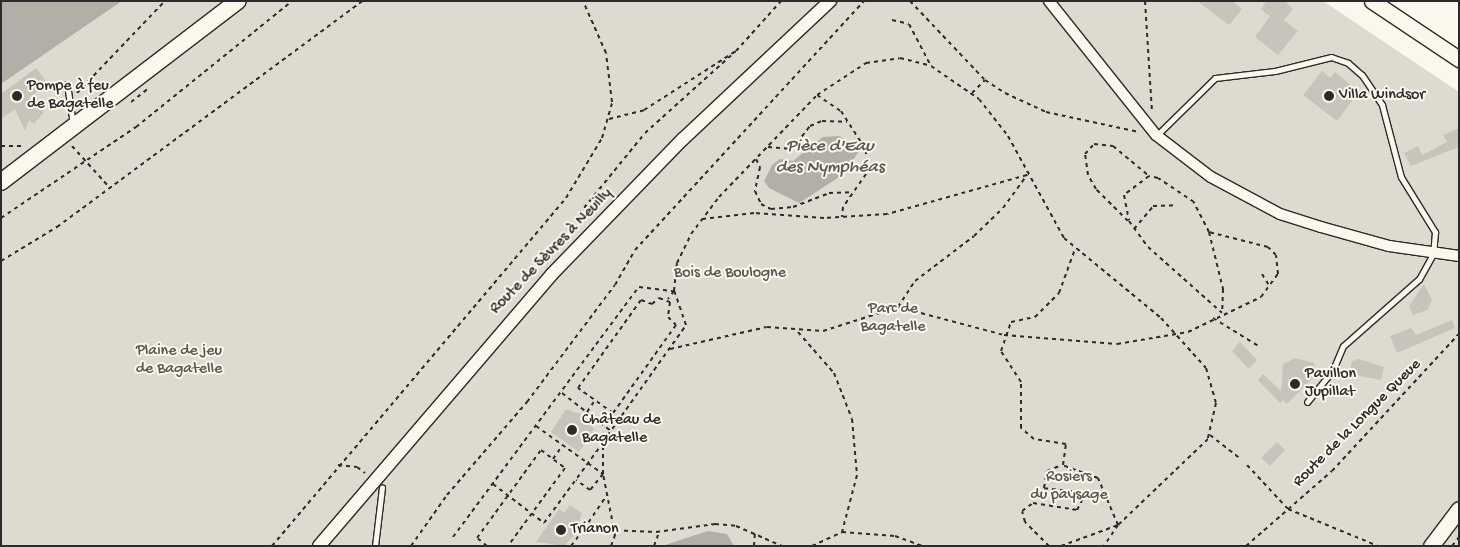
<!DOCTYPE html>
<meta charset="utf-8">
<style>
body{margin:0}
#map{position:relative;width:1460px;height:547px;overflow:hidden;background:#fbf7ec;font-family:"Gochi Hand",sans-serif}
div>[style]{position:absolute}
.green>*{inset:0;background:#dddad0}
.water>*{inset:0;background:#b1afa7}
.building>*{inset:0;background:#c7c4bc}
.path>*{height:2px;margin-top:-1px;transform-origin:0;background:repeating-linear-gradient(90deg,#2b2b2b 0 4px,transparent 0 8px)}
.roads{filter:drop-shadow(1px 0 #2b2b2b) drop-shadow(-1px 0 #2b2b2b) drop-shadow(0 1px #2b2b2b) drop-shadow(0 -1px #2b2b2b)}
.service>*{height:5px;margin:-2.5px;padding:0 2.5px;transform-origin:2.5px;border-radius:2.5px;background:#fbf7ec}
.minor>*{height:10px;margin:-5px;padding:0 5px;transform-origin:5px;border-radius:5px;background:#fbf7ec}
.tertiary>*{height:12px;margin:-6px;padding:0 6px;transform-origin:6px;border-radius:6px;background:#fbf7ec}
.secondary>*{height:15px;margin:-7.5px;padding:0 7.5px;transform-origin:7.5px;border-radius:7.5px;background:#fbf7ec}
.primary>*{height:16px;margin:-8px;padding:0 8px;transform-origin:8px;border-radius:8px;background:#fbf7ec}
.dots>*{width:14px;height:14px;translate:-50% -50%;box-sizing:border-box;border:2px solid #fbf7ec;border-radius:50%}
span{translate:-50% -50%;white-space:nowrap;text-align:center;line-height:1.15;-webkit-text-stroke:4px #fbf7ec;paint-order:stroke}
.poi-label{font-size:16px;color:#2b2b2b}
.left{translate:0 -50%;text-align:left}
.street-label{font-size:16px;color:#2b2b2b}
.park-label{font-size:16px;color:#585754}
.water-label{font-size:18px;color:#5a5956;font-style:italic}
.frame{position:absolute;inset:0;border:2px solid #2b2b2b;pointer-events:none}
</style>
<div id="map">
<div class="green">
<div style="clip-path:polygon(122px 1px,1323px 1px,1459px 92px,1459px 546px,1px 546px,1px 84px)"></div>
</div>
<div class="water">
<div style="clip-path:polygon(1px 1px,122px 1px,1px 84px)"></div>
<div style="clip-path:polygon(839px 136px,861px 148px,844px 174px,799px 203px,769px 188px,764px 181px,772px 165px,780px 159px,793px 161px,823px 137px)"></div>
<div style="clip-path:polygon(708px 531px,727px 534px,734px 546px,662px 546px)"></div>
</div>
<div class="building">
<div style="clip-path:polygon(1197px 1px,1232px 1px,1242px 9px,1229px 25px)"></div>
<div style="clip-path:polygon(1266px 1px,1285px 1px,1293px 9px,1284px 20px,1298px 31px,1278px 55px,1255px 37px,1270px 16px,1261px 10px)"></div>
<div style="clip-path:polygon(36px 68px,48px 84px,29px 98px,44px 112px,34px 124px,29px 120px,25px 131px,15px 109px,1px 119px,1px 94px)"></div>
<div style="clip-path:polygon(1322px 71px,1330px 78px,1335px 72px,1352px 86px,1348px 91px,1355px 97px,1337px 121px,1303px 95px)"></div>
<div style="clip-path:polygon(1459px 128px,1459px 147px,1411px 166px,1404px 153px,1418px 146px,1422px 155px,1447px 142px,1443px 135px)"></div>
<div style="clip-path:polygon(1424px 284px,1432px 300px,1427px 310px,1413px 315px,1409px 306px)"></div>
<div style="clip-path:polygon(1452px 320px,1455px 328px,1397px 353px,1390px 336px,1411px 328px,1416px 335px)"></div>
<div style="clip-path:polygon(1240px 342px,1257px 360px,1249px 369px,1232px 351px)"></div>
<div style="clip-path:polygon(1295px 358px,1314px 363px,1317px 374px,1287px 404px,1283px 400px,1280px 403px,1258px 380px,1263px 374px,1281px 391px,1283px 364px)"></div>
<div style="clip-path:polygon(1359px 359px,1384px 367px,1381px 380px,1349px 374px,1352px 361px)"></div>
<div style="clip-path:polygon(566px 409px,583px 415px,594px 429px,579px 452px,551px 432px)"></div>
<div style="clip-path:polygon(1277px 442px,1285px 450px,1270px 466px,1261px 458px)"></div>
<div style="clip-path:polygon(570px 505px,582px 513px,574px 536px,564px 546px,536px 542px,559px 509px,564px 513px)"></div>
</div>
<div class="path">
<div style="left:910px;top:1px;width:109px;rotate:46.5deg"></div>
<div style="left:985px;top:80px;width:24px;rotate:33deg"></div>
<div style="left:1005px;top:93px;width:45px;rotate:24.9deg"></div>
<div style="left:1046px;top:112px;width:95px;rotate:12.1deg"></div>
<div style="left:1145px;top:1px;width:110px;rotate:86.4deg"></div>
<div style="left:892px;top:20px;width:17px;rotate:13deg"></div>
<div style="left:909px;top:24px;width:47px;rotate:62.4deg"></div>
<div style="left:77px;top:93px;width:127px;rotate:-46.3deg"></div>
<div style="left:972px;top:93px;width:18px;rotate:-45deg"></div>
<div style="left:817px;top:95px;width:29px;rotate:34deg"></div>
<div style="left:841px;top:111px;width:46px;rotate:57.3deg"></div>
<div style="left:866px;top:150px;width:24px;rotate:90deg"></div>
<div style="left:866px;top:174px;width:40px;rotate:124.9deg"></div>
<div style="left:843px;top:207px;width:10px;rotate:96deg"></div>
<div style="left:131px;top:102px;width:23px;rotate:-38deg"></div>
<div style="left:609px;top:119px;width:36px;rotate:-14deg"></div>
<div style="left:644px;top:110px;width:109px;rotate:-32.7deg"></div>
<div style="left:736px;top:51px;width:67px;rotate:-48deg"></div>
<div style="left:1px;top:146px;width:23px"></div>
<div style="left:72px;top:146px;width:57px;rotate:47.9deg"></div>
<div style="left:768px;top:147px;width:24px;rotate:5deg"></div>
<div style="left:792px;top:149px;width:29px;rotate:-52deg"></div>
<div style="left:810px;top:126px;width:13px;rotate:-23deg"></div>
<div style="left:822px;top:121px;width:25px;rotate:2deg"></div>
<div style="left:756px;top:159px;width:9px;rotate:63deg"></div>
<div style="left:760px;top:167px;width:25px;rotate:102deg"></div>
<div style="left:755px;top:191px;width:14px;rotate:65deg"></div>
<div style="left:761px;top:204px;width:11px;rotate:27deg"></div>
<div style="left:771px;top:209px;width:22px;rotate:-5deg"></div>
<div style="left:793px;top:207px;width:39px;rotate:-21deg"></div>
<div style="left:829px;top:193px;width:23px;rotate:-2deg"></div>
<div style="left:1px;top:218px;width:163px;rotate:-34deg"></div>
<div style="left:136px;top:127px;width:201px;rotate:-38.9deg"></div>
<div style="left:1128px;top:221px;width:45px;rotate:-135deg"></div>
<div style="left:1096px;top:189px;width:16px;rotate:-120deg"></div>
<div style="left:1088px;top:175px;width:21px;rotate:-98deg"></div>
<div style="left:1085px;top:154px;width:13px;rotate:-48deg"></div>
<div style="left:1094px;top:144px;width:19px;rotate:6deg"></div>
<div style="left:1113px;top:146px;width:47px;rotate:39.8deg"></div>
<div style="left:579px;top:224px;width:10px;rotate:-90deg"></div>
<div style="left:579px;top:214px;width:104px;rotate:-50.8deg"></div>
<div style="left:645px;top:133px;width:122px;rotate:-42deg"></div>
<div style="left:1134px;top:229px;width:30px;rotate:-50deg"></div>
<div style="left:1153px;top:206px;width:23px;rotate:-2deg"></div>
<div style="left:1209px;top:232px;width:34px;rotate:-117deg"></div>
<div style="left:1194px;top:202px;width:43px;rotate:-146.3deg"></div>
<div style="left:1158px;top:178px;width:9px;rotate:-167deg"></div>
<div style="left:1149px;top:176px;width:31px;rotate:143deg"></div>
<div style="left:1124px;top:195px;width:26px;rotate:79deg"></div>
<div style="left:1129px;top:221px;width:32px;rotate:54deg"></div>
<div style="left:1148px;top:247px;width:99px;rotate:41.7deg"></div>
<div style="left:1px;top:261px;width:66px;rotate:-31.3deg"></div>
<div style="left:57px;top:227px;width:380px;rotate:-36.5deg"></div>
<div style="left:1262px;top:274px;width:15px;rotate:58deg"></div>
<div style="left:659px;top:298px;width:12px;rotate:20deg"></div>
<div style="left:670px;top:302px;width:15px;rotate:98deg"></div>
<div style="left:668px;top:317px;width:11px;rotate:45deg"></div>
<div style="left:676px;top:325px;width:108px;rotate:125.6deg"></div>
<div style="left:613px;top:413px;width:43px;rotate:-144.5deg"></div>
<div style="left:578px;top:388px;width:108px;rotate:-54.4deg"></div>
<div style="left:641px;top:300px;width:12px;rotate:20deg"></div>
<div style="left:652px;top:304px;width:9px;rotate:-41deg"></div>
<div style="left:898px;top:307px;width:110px;rotate:14.8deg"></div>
<div style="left:1004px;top:335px;width:113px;rotate:4.6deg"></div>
<div style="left:1117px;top:344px;width:72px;rotate:-9.6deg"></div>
<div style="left:1188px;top:332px;width:81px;rotate:-25.6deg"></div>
<div style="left:1261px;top:297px;width:29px;rotate:-54deg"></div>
<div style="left:1278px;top:274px;width:19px;rotate:-96deg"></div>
<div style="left:1276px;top:255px;width:11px;rotate:-135deg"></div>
<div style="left:1268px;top:247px;width:61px;rotate:-165.7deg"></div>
<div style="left:1209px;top:232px;width:59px;rotate:76.2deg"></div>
<div style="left:1223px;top:289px;width:24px;rotate:92deg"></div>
<div style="left:1213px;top:318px;width:55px;rotate:31.7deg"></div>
<div style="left:798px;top:332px;width:55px;rotate:48.7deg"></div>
<div style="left:834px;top:373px;width:49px;rotate:68.6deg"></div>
<div style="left:852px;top:419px;width:56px;rotate:84.9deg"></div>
<div style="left:857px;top:475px;width:59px;rotate:104.7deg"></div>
<div style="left:670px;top:349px;width:99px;rotate:-12.8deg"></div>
<div style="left:767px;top:327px;width:56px;rotate:4.1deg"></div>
<div style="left:823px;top:331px;width:79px;rotate:-17.7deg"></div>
<div style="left:898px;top:307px;width:31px;rotate:-57deg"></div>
<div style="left:915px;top:281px;width:74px;rotate:-37.3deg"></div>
<div style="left:974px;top:236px;width:40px;rotate:-44deg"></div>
<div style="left:1003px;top:208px;width:41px;rotate:-54deg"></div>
<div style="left:1027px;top:175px;width:145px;rotate:164.4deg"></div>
<div style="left:887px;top:214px;width:63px;rotate:176.4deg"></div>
<div style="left:824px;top:218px;width:70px;rotate:-175.9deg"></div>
<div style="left:754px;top:213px;width:52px;rotate:173.4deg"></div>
<div style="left:562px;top:393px;width:62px;rotate:37.8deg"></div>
<div style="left:587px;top:412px;width:14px;rotate:-56deg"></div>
<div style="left:536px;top:426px;width:82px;rotate:35.6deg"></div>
<div style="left:603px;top:474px;width:21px;rotate:129deg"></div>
<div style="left:590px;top:490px;width:17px;rotate:-144deg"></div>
<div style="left:1210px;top:435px;width:39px;rotate:38deg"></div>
<div style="left:553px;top:459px;width:16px;rotate:-55deg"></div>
<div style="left:338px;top:465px;width:19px;rotate:6deg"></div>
<div style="left:357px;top:467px;width:10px;rotate:37deg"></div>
<div style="left:1247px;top:465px;width:60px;rotate:47deg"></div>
<div style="left:1288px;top:509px;width:97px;rotate:22.3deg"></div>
<div style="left:493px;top:484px;width:64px;rotate:37.4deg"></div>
<div style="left:544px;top:523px;width:98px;rotate:-53.7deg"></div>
<div style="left:584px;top:529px;width:40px;rotate:-56deg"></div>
<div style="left:453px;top:537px;width:312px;rotate:-53.4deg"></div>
<div style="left:639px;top:287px;width:35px;rotate:7deg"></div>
<div style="left:674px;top:291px;width:10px;rotate:127deg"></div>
<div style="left:272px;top:546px;width:456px;rotate:-49.8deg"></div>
<div style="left:566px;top:198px;width:70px;rotate:-59deg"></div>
<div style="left:602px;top:138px;width:37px;rotate:-74deg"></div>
<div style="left:612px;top:102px;width:49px;rotate:-97deg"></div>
<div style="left:606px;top:53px;width:57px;rotate:-113.9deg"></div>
<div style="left:411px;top:546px;width:62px;rotate:-54.8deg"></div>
<div style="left:447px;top:495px;width:123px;rotate:-49.3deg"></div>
<div style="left:527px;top:402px;width:146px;rotate:-53.1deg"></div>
<div style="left:615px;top:285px;width:40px;rotate:-60.3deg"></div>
<div style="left:635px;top:250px;width:338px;rotate:-47.4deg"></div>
<div style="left:487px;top:546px;width:13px;rotate:-141deg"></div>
<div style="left:477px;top:538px;width:109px;rotate:-54deg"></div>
<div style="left:541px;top:450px;width:30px;rotate:37deg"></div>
<div style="left:565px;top:468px;width:97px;rotate:126.2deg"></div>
<div style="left:571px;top:546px;width:21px;rotate:-53deg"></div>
<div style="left:584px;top:529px;width:72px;rotate:2.4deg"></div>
<div style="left:656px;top:532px;width:60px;rotate:-7.7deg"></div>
<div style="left:715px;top:524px;width:21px;rotate:5deg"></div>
<div style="left:736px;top:526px;width:50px;rotate:23.5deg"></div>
<div style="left:611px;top:546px;width:12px;rotate:-70deg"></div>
<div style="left:615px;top:535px;width:62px;rotate:-101.1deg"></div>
<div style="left:603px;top:474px;width:32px;rotate:-90deg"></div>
<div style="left:603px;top:442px;width:143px;rotate:-54.6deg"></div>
<div style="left:686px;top:325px;width:36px;rotate:-109deg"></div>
<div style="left:674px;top:291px;width:28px;rotate:-84deg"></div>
<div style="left:677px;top:263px;width:32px;rotate:-64deg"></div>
<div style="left:691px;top:234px;width:46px;rotate:-52.9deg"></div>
<div style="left:719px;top:197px;width:141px;rotate:-46.1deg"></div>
<div style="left:817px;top:95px;width:59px;rotate:-33.1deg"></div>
<div style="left:866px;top:63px;width:34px;rotate:-8deg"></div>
<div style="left:900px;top:58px;width:32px;rotate:14deg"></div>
<div style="left:931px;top:66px;width:58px;rotate:34.5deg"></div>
<div style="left:979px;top:99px;width:47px;rotate:51.9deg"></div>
<div style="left:1008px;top:136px;width:116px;rotate:61.2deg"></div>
<div style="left:1064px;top:238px;width:126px;rotate:39.5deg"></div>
<div style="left:1161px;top:318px;width:67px;rotate:48deg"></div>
<div style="left:1206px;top:368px;width:36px;rotate:74deg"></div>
<div style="left:1216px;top:403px;width:37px;rotate:103deg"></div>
<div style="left:1208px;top:439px;width:124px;rotate:136.3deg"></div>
<div style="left:1118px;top:525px;width:25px;rotate:124deg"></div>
<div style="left:654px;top:546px;width:15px;rotate:-70deg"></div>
<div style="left:754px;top:546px;width:13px;rotate:-86deg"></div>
<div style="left:812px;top:546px;width:33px;rotate:-25deg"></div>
<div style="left:842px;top:532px;width:53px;rotate:4.3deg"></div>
<div style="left:895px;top:536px;width:29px;rotate:20deg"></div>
<div style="left:1049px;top:546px;width:34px;rotate:-135deg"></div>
<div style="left:1025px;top:522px;width:11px;rotate:-105deg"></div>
<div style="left:1022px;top:511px;width:14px;rotate:-36deg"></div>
<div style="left:1033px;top:503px;width:45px;rotate:9deg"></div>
<div style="left:1077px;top:510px;width:10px;rotate:-61deg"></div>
<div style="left:1082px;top:501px;width:9px;rotate:-103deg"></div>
<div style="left:1080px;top:492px;width:36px;rotate:-174deg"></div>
<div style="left:1044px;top:488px;width:17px;rotate:-80deg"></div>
<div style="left:1047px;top:471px;width:16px;rotate:-22deg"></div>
<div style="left:1061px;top:546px;width:61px;rotate:-20.2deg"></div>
<div style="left:1118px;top:525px;width:51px;rotate:-113.1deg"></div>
<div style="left:1098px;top:478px;width:37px;rotate:-160deg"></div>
<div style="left:1063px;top:465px;width:21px;rotate:-82deg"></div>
<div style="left:1066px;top:444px;width:32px;rotate:-171deg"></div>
<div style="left:1034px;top:439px;width:17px;rotate:-140deg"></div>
<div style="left:1021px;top:428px;width:46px;rotate:-90deg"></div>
<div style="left:1021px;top:382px;width:37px;rotate:-123deg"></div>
<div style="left:1001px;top:351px;width:31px;rotate:-71deg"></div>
<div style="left:1011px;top:322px;width:25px;rotate:-12deg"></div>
<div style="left:1035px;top:317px;width:34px;rotate:-45deg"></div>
<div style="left:1059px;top:293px;width:47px;rotate:-70deg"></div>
<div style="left:1246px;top:546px;width:114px;rotate:-41.1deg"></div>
<div style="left:1332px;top:471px;width:187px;rotate:-47.2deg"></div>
<div style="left:1452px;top:546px;width:11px;rotate:-52deg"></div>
</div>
<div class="roads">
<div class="service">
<div style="left:67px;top:84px;width:40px;rotate:81.5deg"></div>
<div style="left:1157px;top:135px;width:81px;rotate:-44.5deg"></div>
<div style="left:1215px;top:78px;width:60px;rotate:-6.7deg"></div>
<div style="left:1275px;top:71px;width:58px;rotate:-14deg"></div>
<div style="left:1331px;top:57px;width:18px;rotate:19deg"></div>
<div style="left:1348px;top:63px;width:18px;rotate:41deg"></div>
<div style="left:1362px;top:75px;width:36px;rotate:56deg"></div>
<div style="left:1382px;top:105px;width:74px;rotate:75.2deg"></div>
<div style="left:1401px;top:177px;width:65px;rotate:58.3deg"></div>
<div style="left:1435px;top:232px;width:22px;rotate:95deg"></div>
<div style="left:1433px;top:254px;width:29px;rotate:119deg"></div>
<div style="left:1419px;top:279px;width:101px;rotate:138.6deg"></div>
<div style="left:1343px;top:346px;width:26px;rotate:113deg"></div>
<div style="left:1333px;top:370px;width:41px;rotate:129.1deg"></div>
<div style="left:375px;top:546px;width:59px;rotate:-83.2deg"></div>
</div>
<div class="minor">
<div style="left:1049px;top:1px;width:171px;rotate:51.4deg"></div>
<div style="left:1156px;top:135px;width:69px;rotate:37.4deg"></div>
<div style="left:1211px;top:177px;width:78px;rotate:28.2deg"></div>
<div style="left:1280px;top:214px;width:43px;rotate:17.6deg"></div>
<div style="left:1321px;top:227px;width:71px;rotate:15.6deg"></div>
<div style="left:1389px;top:246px;width:71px;rotate:8.1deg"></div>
</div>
<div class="tertiary">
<div style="left:319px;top:546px;width:358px;rotate:-49.4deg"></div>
<div style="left:552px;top:274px;width:188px;rotate:-45.9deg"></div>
<div style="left:683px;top:139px;width:202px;rotate:-43.2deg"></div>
</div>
<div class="secondary">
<div style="left:1372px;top:1px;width:105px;rotate:33.7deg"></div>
<div style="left:1431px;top:546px;width:46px;rotate:-52.9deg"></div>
</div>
<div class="primary">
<div style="left:1px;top:182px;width:298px;rotate:-37.4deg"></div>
</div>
</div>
<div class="dots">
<div style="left:17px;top:96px;background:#2b2b2b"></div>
<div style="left:1329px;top:96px;background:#2b2b2b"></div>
<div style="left:1295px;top:384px;background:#2b2b2b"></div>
<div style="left:572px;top:430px;background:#2b2b2b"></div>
<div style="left:561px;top:530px;background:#2b2b2b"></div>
</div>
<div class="poi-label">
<span class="left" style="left:27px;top:96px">Pompe à feu<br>de Bagatelle</span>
<span class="left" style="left:1339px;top:96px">Villa Windsor</span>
<span class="left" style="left:1305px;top:384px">Pavillon<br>Jupillat</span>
<span class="left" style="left:582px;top:430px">Château de<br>Bagatelle</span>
<span class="left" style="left:571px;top:530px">Trianon</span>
</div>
<div class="street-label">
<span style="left:552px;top:252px;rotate:-46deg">Route de Sèvres à Neuilly</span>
<span style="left:1358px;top:424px;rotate:-45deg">Route de la Longue Queue</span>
</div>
<div class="park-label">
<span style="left:730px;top:274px">Bois de Boulogne</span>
<span style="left:893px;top:319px">Parc de<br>Bagatelle</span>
<span style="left:179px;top:361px">Plaine de jeu<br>de Bagatelle</span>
<span style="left:1069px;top:487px">Rosiers<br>du paysage</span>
</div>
<div class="water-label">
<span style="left:830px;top:158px">Pièce d'Eau<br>des Nymphéas</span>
</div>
<div class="frame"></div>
</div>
